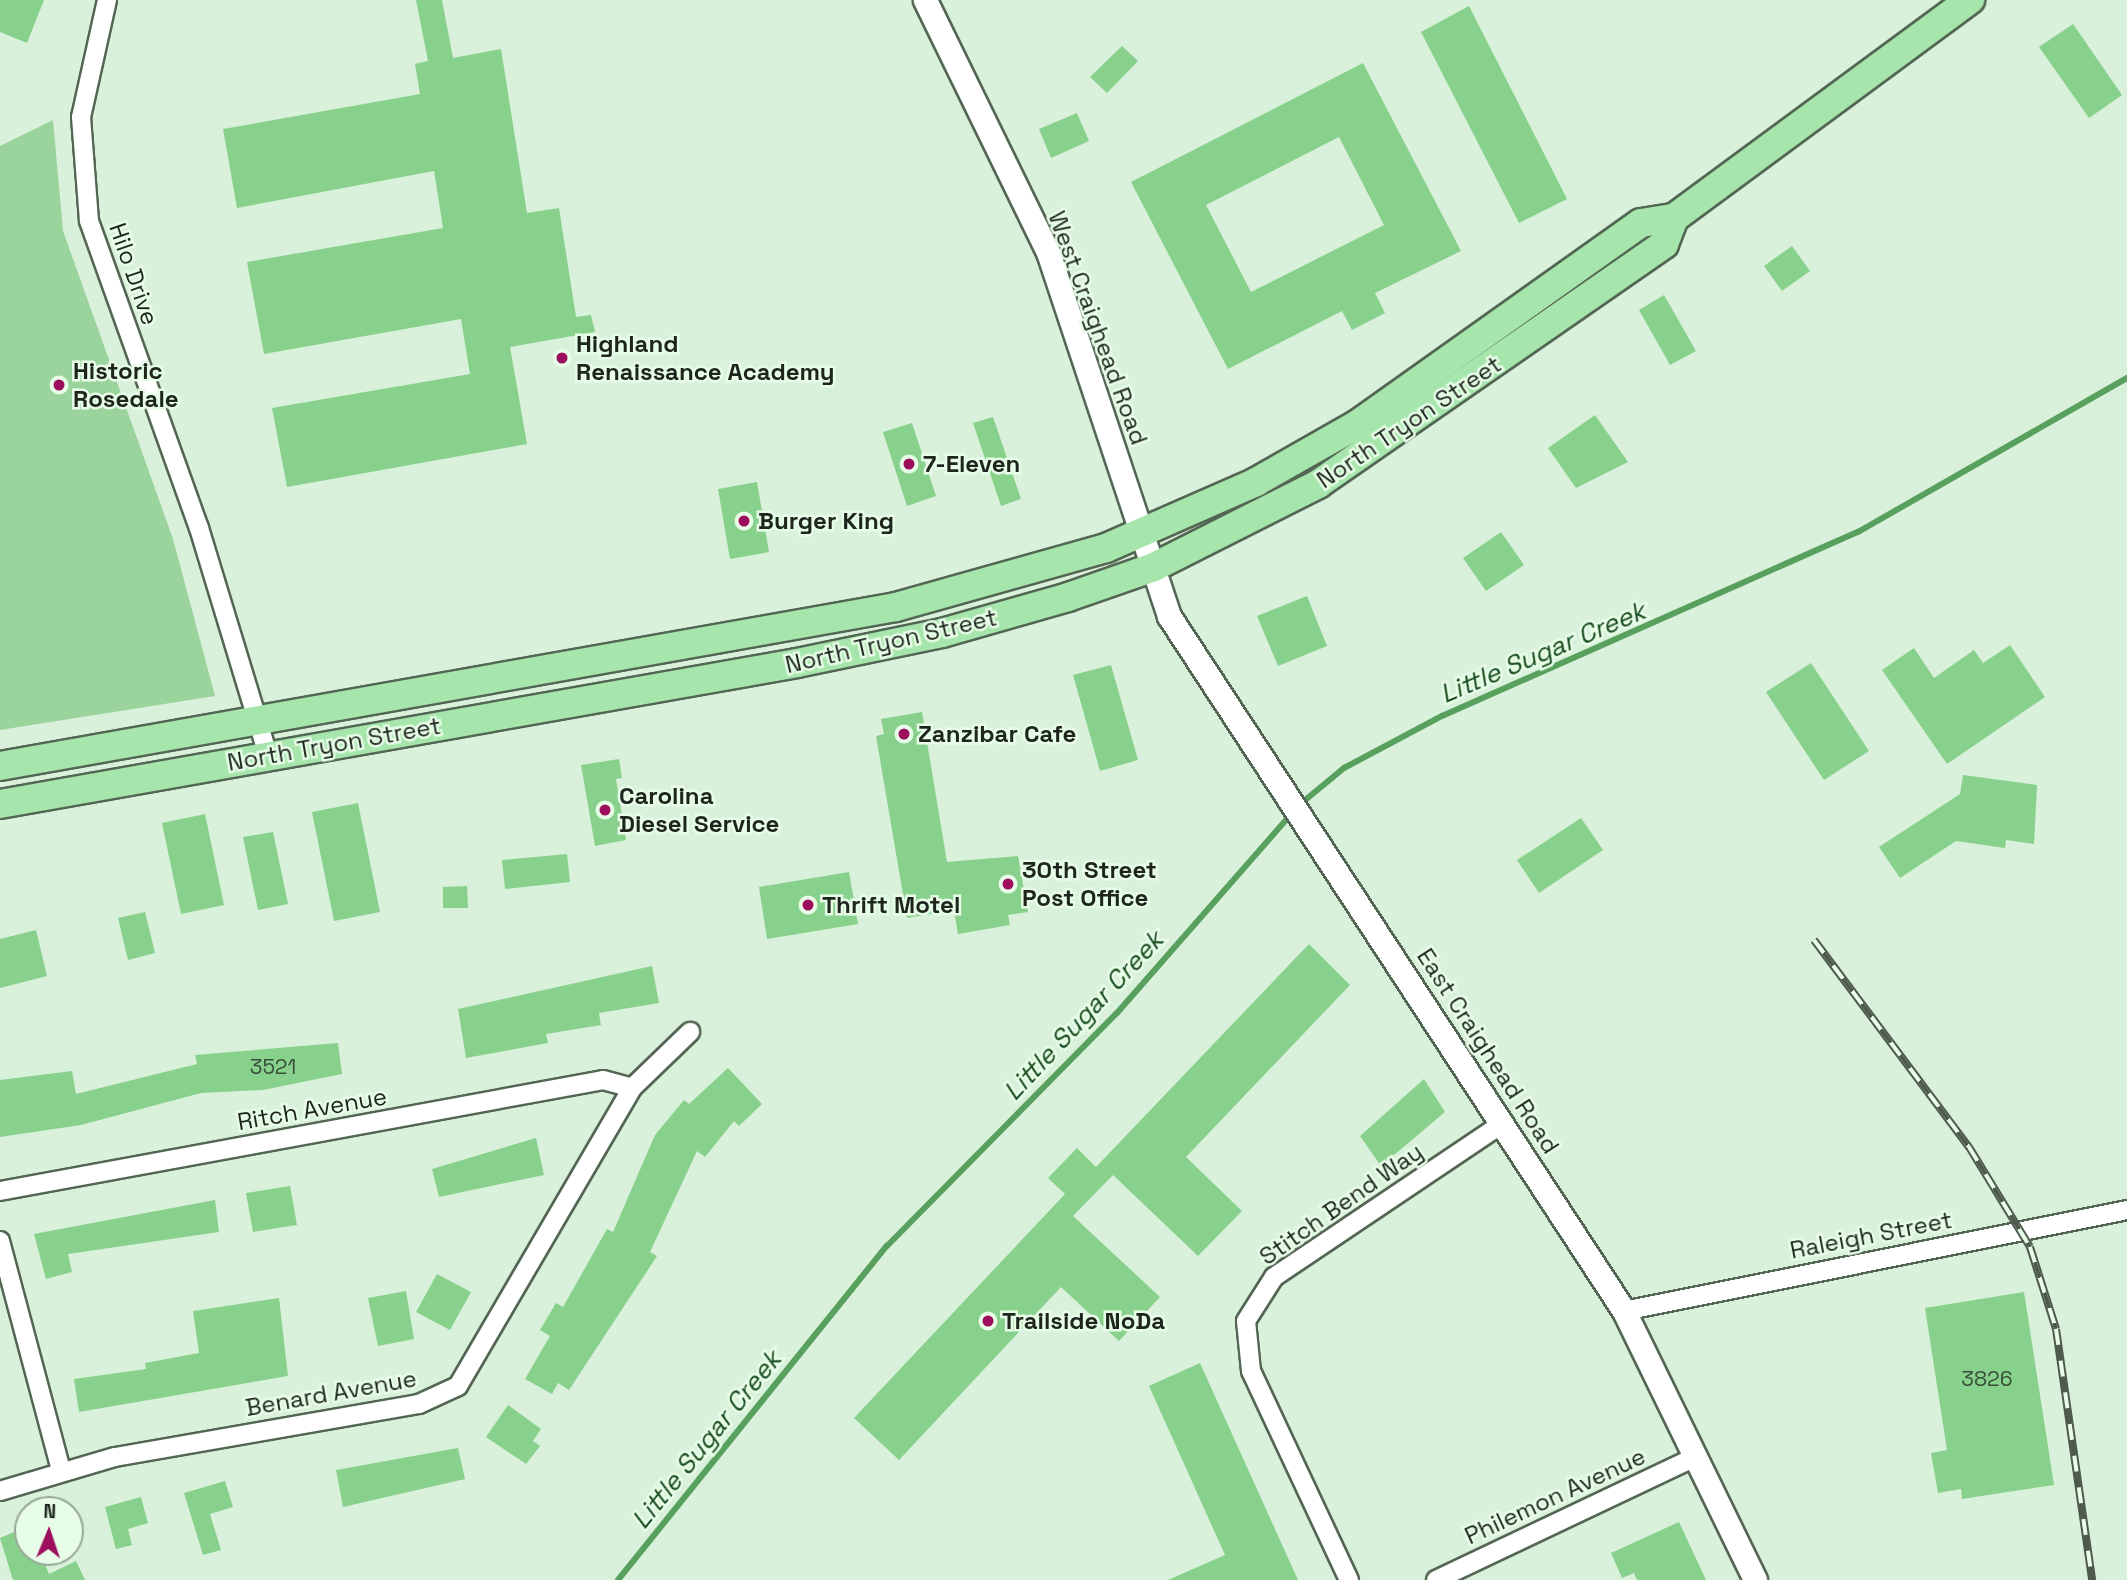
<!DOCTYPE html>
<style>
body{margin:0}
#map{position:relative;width:2127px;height:1580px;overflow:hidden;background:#d9f0da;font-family:"Space Grotesk",sans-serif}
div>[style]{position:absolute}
.green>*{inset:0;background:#9ad39c}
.stream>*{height:6px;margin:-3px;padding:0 3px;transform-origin:3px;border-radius:3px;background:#58a05d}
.building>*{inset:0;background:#88d18c}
.roads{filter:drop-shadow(2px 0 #536653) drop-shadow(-2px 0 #536653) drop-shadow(0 2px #536653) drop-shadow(0 -2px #536653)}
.minor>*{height:18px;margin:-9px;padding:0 9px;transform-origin:9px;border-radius:9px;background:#fff}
.tertiary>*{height:23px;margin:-11.5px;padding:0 11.5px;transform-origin:11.5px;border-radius:11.5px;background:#fff}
.primary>*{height:28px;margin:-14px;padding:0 14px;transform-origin:14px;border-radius:14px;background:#a6e5ab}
.rail>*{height:8px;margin-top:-4px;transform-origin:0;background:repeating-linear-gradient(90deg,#e7fde7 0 16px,#4e5a4e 0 32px);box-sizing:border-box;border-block:2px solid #4e5a4e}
.dots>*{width:19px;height:19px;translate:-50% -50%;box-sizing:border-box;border:4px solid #e7fde7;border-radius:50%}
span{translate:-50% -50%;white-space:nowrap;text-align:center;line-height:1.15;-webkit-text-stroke:5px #e7fde7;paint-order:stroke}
.number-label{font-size:21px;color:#385039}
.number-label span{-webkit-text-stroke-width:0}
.street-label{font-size:24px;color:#1d251d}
.poi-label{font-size:24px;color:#1d251d;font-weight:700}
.left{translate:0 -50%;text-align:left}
.water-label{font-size:26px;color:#184b1e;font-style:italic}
.north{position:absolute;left:14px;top:1496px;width:70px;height:70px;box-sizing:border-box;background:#e7fde7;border:2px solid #96a796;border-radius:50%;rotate:2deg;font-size:19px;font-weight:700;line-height:28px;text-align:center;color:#1d251d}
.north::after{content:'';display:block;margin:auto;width:24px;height:32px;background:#9d0f5c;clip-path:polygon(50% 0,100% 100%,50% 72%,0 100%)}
</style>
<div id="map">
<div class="green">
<div style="clip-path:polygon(53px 120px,63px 231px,173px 539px,215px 696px,0 730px,0 146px)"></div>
</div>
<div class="stream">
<div style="left:1298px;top:806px;width:60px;rotate:-39.6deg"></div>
<div style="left:1344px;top:768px;width:111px;rotate:-28deg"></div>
<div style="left:1442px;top:716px;width:455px;rotate:-23.9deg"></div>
<div style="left:1858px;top:532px;width:310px;rotate:-29.8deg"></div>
<div style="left:618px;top:1580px;width:429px;rotate:-51.2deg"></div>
<div style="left:887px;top:1246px;width:327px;rotate:-45.4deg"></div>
<div style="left:1117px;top:1013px;width:264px;rotate:-48.8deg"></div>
</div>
<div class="building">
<div style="clip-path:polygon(0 0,44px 0,27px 43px,0 32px)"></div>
<div style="clip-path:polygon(416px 0,442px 0,453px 58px,501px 49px,527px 213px,559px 208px,576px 317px,591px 315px,595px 332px,510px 347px,527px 444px,287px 487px,272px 408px,470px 374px,461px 319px,264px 354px,247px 262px,443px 228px,434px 171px,237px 208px,223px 129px,420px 94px,415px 64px,428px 61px)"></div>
<div style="clip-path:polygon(1469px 6px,1567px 199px,1519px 223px,1421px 32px)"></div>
<div style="clip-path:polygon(2073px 24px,2122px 95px,2089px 118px,2039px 47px)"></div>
<div style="clip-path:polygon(1122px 46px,1138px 61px,1107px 93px,1090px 77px)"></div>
<div style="clip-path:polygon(evenodd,1363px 63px,1461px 251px,1375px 293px,1385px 313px,1352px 330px,1342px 311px,1228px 369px,1131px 182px,1363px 63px,1339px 137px,1384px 225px,1251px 292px,1206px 205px,1339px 137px)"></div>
<div style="clip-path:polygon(1077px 113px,1089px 141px,1051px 158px,1039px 129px)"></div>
<div style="clip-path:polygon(1792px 246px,1810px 271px,1782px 291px,1764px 266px)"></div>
<div style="clip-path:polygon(1664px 295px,1696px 351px,1670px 365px,1639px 310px)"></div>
<div style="clip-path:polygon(1595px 415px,1628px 462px,1576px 488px,1548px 448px)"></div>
<div style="clip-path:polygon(993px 417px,1021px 499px,1001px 506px,973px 423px)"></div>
<div style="clip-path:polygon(912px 423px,936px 496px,907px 506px,883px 432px)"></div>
<div style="clip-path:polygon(757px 482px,769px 552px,730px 559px,718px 489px)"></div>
<div style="clip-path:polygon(1501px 532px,1524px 565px,1486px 591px,1463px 558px)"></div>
<div style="clip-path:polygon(1307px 596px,1327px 646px,1278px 666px,1257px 616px)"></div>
<div style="clip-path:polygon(2010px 645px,2045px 697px,1947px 764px,1882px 670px,1914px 648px,1934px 678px,1974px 650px,1983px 663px)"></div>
<div style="clip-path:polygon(1811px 663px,1869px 751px,1824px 780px,1766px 692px)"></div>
<div style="clip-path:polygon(1111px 665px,1138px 760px,1100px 771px,1073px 675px)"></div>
<div style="clip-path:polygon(922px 712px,947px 862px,1018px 856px,1028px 912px,1008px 915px,1010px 925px,958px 934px,954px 910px,907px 918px,876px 736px,884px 734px,881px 719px)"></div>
<div style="clip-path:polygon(619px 759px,622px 778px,616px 779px,626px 840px,595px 846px,581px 765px)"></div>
<div style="clip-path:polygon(1963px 775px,2037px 785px,2034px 844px,2006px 840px,2005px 848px,1956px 841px,1900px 878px,1879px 847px,1960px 794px)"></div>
<div style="clip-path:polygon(358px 803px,380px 912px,334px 921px,312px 812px)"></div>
<div style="clip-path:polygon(205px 814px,224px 905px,181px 914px,162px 823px)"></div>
<div style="clip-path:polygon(1581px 818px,1603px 850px,1539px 893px,1517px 860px)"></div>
<div style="clip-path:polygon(273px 832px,288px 904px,258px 910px,243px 837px)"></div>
<div style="clip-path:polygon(567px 854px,570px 882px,505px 889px,502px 860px)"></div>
<div style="clip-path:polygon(849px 872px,858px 924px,767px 939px,759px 887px)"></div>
<div style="clip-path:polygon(467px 886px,468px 908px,443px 908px,443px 887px)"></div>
<div style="clip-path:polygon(145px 912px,155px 953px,128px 960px,118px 918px)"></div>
<div style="clip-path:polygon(36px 930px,47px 976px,0 988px,0 939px)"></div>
<div style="clip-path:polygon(1309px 944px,1350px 985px,1186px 1157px,1242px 1211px,1198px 1256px,1113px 1175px,1073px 1216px,1160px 1297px,1119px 1341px,1061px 1287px,899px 1460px,854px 1418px,1065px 1194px,1048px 1178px,1077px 1148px,1096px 1167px)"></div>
<div style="clip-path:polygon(652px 966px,659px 1003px,599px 1013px,601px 1025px,546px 1034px,548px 1043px,466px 1058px,458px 1009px)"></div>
<div style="clip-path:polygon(338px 1043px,342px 1074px,263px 1090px,201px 1093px,81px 1125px,0 1137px,0 1080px,72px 1071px,76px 1094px,197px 1064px,195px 1055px)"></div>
<div style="clip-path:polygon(728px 1068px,762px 1104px,739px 1126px,734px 1121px,705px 1157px,697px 1151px,650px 1252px,657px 1256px,569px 1390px,558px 1383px,552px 1394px,525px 1379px,550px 1336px,540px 1330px,556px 1303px,563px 1307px,607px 1229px,613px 1232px,655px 1135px,684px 1100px,689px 1104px)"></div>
<div style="clip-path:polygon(1424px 1079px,1445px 1112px,1381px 1166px,1360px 1136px)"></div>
<div style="clip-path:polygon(536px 1138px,544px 1175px,439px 1197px,432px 1169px)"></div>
<div style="clip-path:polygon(290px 1186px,297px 1225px,253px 1232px,246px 1193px)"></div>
<div style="clip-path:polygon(215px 1200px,219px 1232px,68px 1254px,72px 1272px,46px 1279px,34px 1234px)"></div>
<div style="clip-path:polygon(437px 1274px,471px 1292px,450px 1330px,416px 1312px)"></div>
<div style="clip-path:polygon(406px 1291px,414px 1339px,378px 1346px,368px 1298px)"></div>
<div style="clip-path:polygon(2024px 1292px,2054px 1485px,1962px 1499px,1961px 1489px,1938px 1493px,1931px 1453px,1947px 1450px,1925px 1308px)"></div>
<div style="clip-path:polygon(279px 1298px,288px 1376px,79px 1412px,74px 1379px,146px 1369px,145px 1363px,199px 1353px,193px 1311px)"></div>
<div style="clip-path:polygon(1200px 1363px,1298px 1580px,1168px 1580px,1225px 1555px,1149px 1386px)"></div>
<div style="clip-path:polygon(508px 1405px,541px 1429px,533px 1441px,540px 1446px,526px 1464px,486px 1437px)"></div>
<div style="clip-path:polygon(458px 1448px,465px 1479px,343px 1507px,336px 1470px)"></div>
<div style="clip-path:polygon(225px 1481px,233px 1507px,210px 1514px,221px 1550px,203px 1555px,184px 1493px)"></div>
<div style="clip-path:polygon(141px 1497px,148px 1523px,128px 1529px,132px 1545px,116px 1549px,105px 1507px)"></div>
<div style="clip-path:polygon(1679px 1522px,1706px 1580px,1637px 1580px,1634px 1573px,1622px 1578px,1611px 1553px)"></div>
<div style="clip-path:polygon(28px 1526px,28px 1552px,40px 1552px,49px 1574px,76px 1561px,85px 1580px,13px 1580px,0 1538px)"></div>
</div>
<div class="roads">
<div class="minor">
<div style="left:107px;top:0;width:120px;rotate:102.5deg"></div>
<div style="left:81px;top:117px;width:104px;rotate:85.6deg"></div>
<div style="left:89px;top:221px;width:326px;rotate:70.3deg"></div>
<div style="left:199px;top:528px;width:237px;rotate:73.1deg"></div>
<div style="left:0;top:1191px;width:613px;rotate:-10.43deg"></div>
<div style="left:603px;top:1080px;width:30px;rotate:15deg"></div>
<div style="left:0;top:1241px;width:237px;rotate:75.1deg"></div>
<div style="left:1624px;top:1311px;width:513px;rotate:-11.35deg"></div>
<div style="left:0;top:1491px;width:120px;rotate:-16.5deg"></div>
<div style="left:115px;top:1457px;width:309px;rotate:-9.9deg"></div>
<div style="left:419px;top:1404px;width:43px;rotate:-24.8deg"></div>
<div style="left:458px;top:1386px;width:345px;rotate:-59.7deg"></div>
<div style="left:632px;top:1088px;width:81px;rotate:-44deg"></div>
<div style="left:1349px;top:1580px;width:231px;rotate:-115.1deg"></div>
<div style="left:1251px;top:1371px;width:50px;rotate:-95.7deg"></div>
<div style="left:1246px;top:1321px;width:52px;rotate:-57.5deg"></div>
<div style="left:1274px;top:1277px;width:276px;rotate:-33.9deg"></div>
<div style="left:1436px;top:1580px;width:287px;rotate:-25.4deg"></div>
</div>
<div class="tertiary">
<div style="left:925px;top:0;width:280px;rotate:64deg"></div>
<div style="left:1048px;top:252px;width:384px;rotate:71.6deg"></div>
<div style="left:1169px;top:616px;width:831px;rotate:56.79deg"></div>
<div style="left:1624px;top:1311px;width:299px;rotate:64deg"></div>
</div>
<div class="primary">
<div style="left:0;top:766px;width:910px;rotate:-10.06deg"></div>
<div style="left:896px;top:607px;width:218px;rotate:-15.7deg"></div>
<div style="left:1106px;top:548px;width:164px;rotate:-23.7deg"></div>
<div style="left:1256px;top:482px;width:117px;rotate:-29.6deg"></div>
<div style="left:1358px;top:424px;width:347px;rotate:-35.4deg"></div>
<div style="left:1641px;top:223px;width:33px;rotate:-9deg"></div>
<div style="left:1674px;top:218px;width:368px;rotate:-36.4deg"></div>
<div style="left:0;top:804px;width:809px;rotate:-10.03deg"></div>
<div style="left:797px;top:663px;width:148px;rotate:-11.7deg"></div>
<div style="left:942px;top:633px;width:131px;rotate:-15.9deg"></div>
<div style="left:1068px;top:597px;width:91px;rotate:-19.2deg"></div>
<div style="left:1154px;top:567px;width:184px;rotate:-26.8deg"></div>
<div style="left:1318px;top:484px;width:421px;rotate:-34.7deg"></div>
<div style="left:1664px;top:244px;width:28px;rotate:-69deg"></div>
</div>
</div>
<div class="rail">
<div style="left:1814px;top:940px;width:259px;rotate:53.2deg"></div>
<div style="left:1969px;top:1147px;width:117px;rotate:58.6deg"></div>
<div style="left:2030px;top:1247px;width:86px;rotate:72.4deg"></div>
<div style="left:2056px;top:1329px;width:254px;rotate:81.8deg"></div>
</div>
<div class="dots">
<div style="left:562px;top:358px;background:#9d0f5c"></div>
<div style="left:59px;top:385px;background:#9d0f5c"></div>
<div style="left:909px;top:464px;background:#9d0f5c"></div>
<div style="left:744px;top:521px;background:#9d0f5c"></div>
<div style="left:904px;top:734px;background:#9d0f5c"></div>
<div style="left:605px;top:810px;background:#9d0f5c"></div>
<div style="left:1008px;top:884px;background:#9d0f5c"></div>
<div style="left:808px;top:905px;background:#9d0f5c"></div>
<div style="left:988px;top:1321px;background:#9d0f5c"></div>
</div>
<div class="number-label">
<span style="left:273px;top:1067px">3521</span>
<span style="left:1987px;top:1379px">3826</span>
</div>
<div class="street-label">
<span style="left:134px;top:274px;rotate:71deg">Hilo Drive</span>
<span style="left:1098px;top:328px;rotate:70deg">West Craighead Road</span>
<span style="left:1409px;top:422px;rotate:-34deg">North Tryon Street</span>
<span style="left:891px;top:641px;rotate:-13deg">North Tryon Street</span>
<span style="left:334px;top:744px;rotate:-10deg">North Tryon Street</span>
<span style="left:1488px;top:1051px;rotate:57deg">East Craighead Road</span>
<span style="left:312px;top:1109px;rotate:-10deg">Ritch Avenue</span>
<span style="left:1341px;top:1204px;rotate:-35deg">Stitch Bend Way</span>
<span style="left:1871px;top:1235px;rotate:-11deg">Raleigh Street</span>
<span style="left:331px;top:1393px;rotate:-10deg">Benard Avenue</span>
<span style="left:1555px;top:1496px;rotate:-25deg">Philemon Avenue</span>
</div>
<div class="poi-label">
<span class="left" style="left:576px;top:358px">Highland<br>Renaissance Academy</span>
<span class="left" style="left:73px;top:385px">Historic<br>Rosedale</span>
<span class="left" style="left:923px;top:464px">7-Eleven</span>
<span class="left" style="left:758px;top:521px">Burger King</span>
<span class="left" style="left:918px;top:734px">Zanzibar Cafe</span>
<span class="left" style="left:619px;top:810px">Carolina<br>Diesel Service</span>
<span class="left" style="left:1022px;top:884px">30th Street<br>Post Office</span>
<span class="left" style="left:822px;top:905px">Thrift Motel</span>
<span class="left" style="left:1002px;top:1321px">Trailside NoDa</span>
</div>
<div class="water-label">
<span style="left:1543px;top:653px;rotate:-23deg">Little Sugar Creek</span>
<span style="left:1084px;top:1016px;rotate:-47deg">Little Sugar Creek</span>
<span style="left:707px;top:1440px;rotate:-51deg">Little Sugar Creek</span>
</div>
<div class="north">N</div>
</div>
